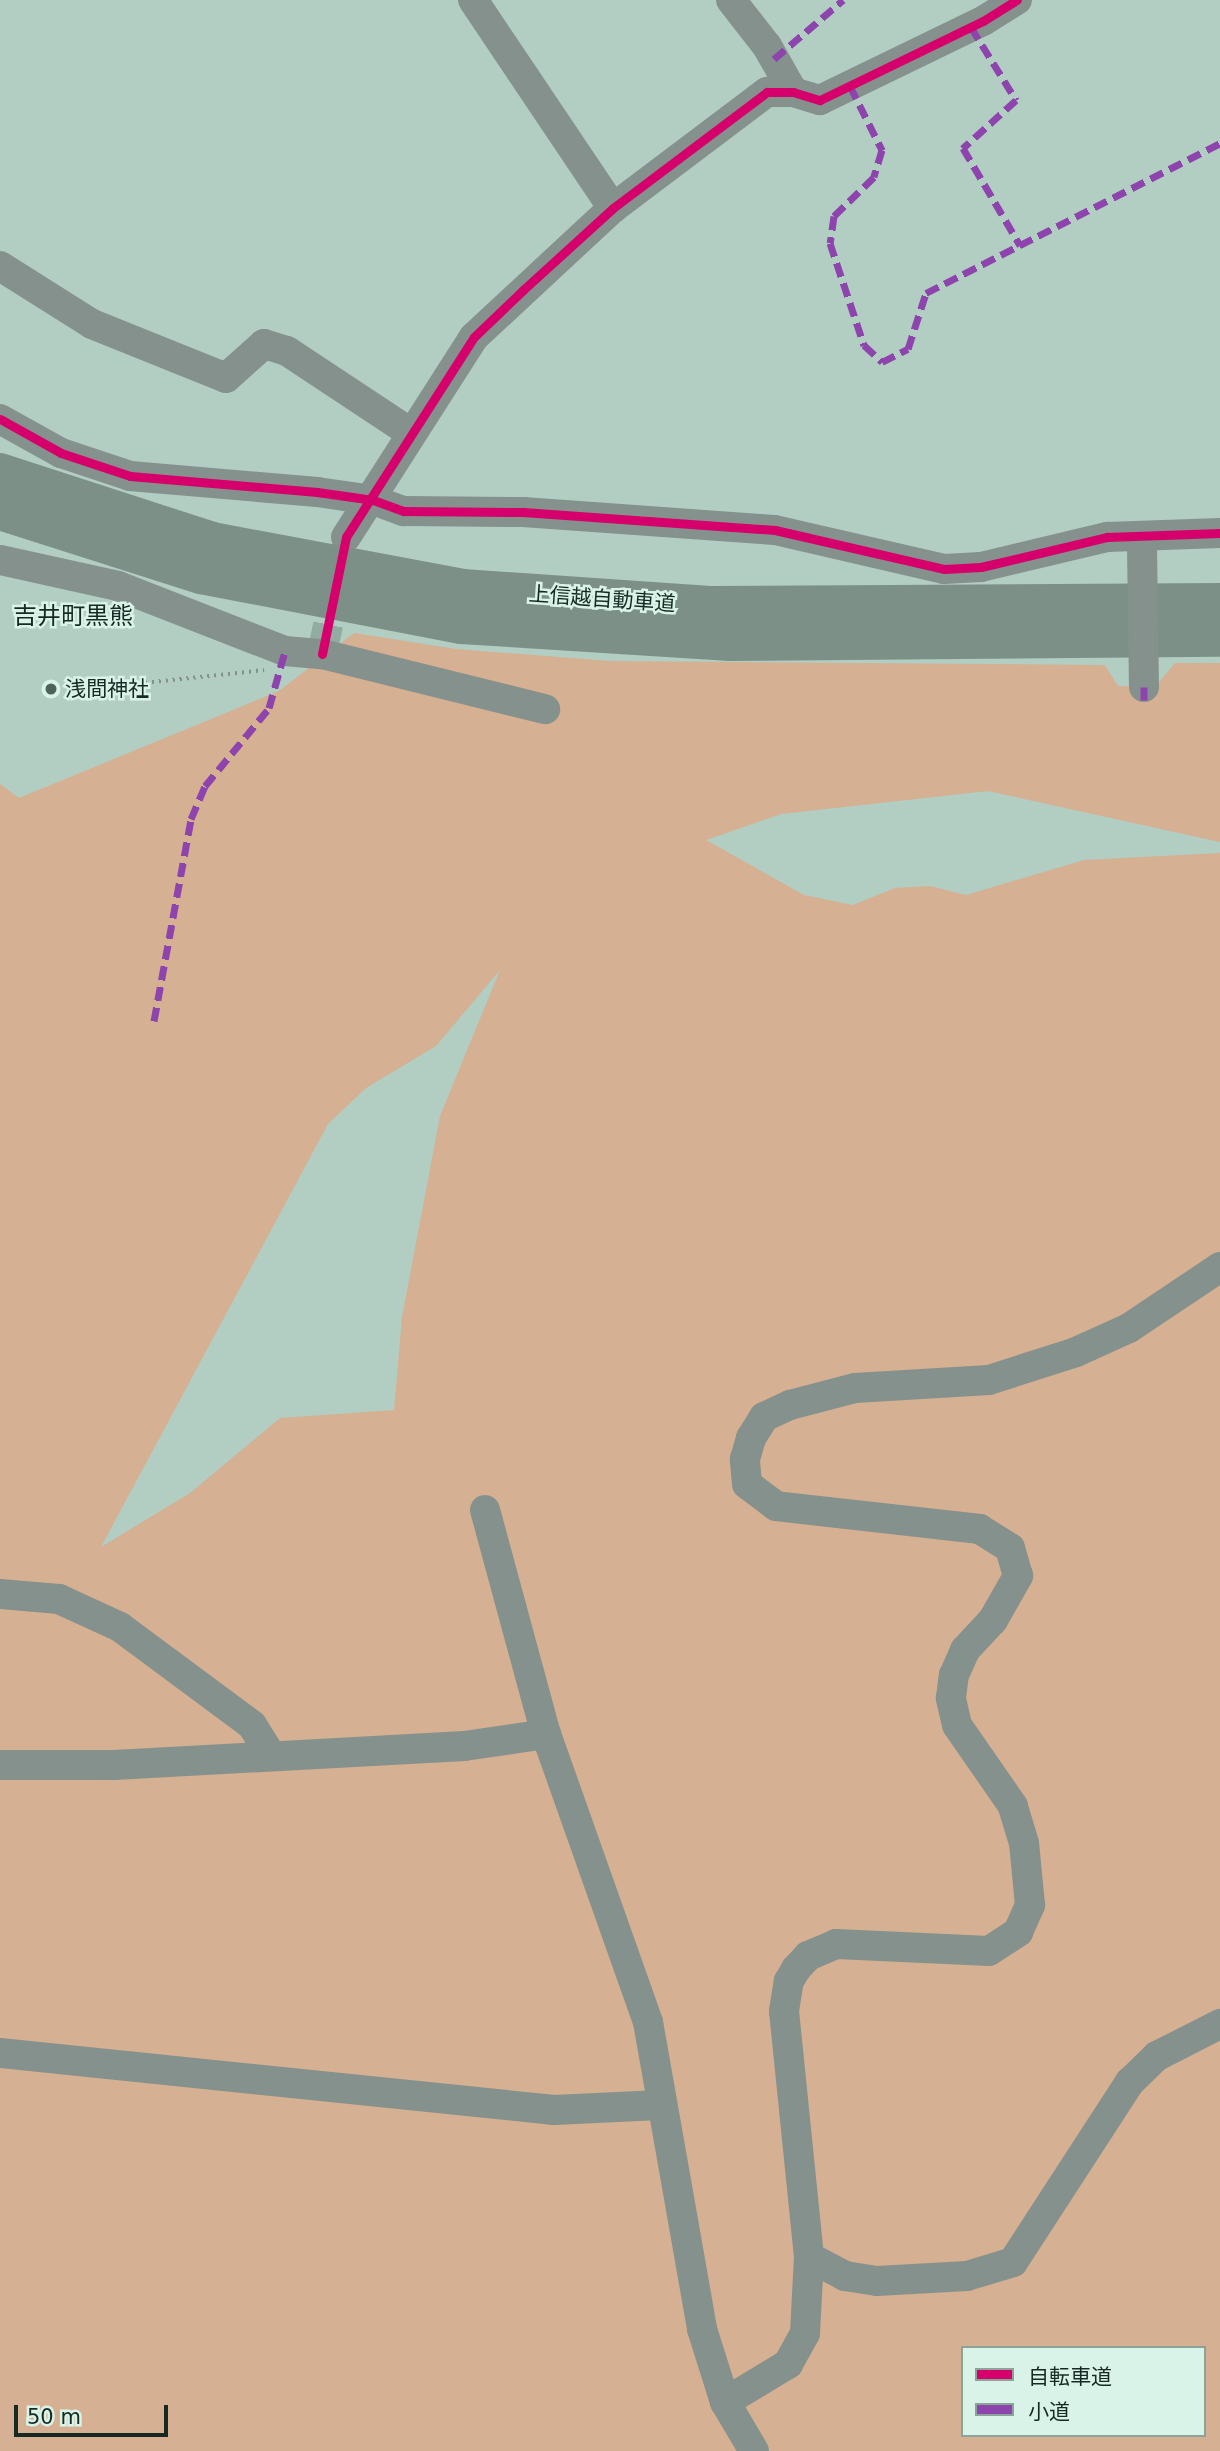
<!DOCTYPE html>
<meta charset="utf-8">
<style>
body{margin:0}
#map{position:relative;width:1220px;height:2451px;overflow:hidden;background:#b2cdc2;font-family:"DejaVu Sans","Noto Sans JP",sans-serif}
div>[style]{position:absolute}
.green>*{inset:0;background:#d5b092}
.minor-tunnel>*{height:30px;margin-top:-15px;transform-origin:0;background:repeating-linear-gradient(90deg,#93aca2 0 30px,transparent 0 45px)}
.path>*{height:3.5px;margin-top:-1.75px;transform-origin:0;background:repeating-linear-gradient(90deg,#82918b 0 2px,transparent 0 7px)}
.minor>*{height:30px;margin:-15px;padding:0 15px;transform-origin:15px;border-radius:15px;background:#85918c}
.highway>*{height:38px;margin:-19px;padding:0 19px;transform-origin:19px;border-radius:19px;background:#7d9088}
.minor-bridge>*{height:30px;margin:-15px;padding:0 15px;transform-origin:15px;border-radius:15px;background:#85918c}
.quiet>*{height:7px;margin-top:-3.5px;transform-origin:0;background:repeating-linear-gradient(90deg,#8e44ad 0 14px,transparent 0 21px)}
.cycleway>*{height:9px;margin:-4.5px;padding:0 4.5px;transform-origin:4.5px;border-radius:4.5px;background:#d6006c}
.dots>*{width:19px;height:19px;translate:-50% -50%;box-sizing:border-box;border:4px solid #daf3e9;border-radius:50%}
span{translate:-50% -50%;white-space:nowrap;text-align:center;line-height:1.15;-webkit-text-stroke:5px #daf3e9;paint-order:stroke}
.street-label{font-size:21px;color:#162a23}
.poi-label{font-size:21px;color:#162a23}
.left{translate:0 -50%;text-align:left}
.quarter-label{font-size:24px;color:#162a23}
.legend{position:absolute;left:961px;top:2346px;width:245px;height:91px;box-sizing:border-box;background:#daf3e9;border:2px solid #8ca39a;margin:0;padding:9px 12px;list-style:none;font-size:21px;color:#162a23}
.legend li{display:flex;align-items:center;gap:14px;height:35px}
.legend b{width:35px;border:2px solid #8ca39a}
.scale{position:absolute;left:14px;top:2405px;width:154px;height:32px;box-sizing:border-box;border:4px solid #162a23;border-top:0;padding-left:9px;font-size:21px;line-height:24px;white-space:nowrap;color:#162a23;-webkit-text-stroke:5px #daf3e9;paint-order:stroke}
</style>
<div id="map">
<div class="green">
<div style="clip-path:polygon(evenodd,354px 633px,456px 649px,610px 661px,1105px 665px,1118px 686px,1155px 687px,1175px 663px,1220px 663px,1220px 842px,988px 791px,781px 814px,706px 840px,804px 895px,853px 905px,895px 888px,930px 886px,966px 895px,1084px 860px,1220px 853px,1220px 2451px,0 2451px,0 784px,19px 798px,279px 691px,354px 633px,500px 970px,440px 1116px,402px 1317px,394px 1410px,280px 1418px,190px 1493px,101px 1547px,328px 1124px,366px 1088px,436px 1046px,500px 970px,354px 633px,963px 2348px,1204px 2348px,1204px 2435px,963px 2435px,963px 2348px)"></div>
</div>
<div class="minor-tunnel">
<div style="left:322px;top:654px;width:74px;rotate:-78.2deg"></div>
</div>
<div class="path">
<div style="left:96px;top:688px;width:169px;rotate:-6.1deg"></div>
</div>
<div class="minor">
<div style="left:473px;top:0;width:251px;rotate:56.1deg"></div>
<div style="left:731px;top:0;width:58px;rotate:52deg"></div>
<div style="left:767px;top:46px;width:53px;rotate:60.5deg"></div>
<div style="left:0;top:266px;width:109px;rotate:32.2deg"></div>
<div style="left:92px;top:324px;width:144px;rotate:21.9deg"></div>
<div style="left:226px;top:378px;width:51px;rotate:-41.8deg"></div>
<div style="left:264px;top:344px;width:24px;rotate:17deg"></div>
<div style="left:287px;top:351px;width:149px;rotate:33.5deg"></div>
<div style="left:0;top:419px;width:70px;rotate:29.1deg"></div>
<div style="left:61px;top:453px;width:73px;rotate:18.4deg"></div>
<div style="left:130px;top:476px;width:188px;rotate:4.9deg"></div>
<div style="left:317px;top:492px;width:57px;rotate:8.1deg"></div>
<div style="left:373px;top:500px;width:33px;rotate:20deg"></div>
<div style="left:404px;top:511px;width:119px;rotate:0.5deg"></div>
<div style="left:523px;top:512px;width:253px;rotate:4.1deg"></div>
<div style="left:775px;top:530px;width:173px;rotate:13deg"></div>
<div style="left:944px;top:569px;width:37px;rotate:-3deg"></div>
<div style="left:981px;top:567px;width:130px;rotate:-13.4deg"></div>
<div style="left:1107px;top:537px;width:113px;rotate:-2deg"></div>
<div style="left:346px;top:537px;width:237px;rotate:-57.4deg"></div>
<div style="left:474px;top:337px;width:190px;rotate:-42.9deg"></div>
<div style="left:613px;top:208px;width:193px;rotate:-37deg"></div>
<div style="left:767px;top:92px;width:26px"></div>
<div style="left:793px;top:92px;width:28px;rotate:17deg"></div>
<div style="left:820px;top:100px;width:181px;rotate:-25.9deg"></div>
<div style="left:983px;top:21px;width:40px;rotate:-32deg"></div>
<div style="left:0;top:560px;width:121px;rotate:12.4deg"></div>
<div style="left:118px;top:586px;width:179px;rotate:21.3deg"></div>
<div style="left:285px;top:651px;width:37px;rotate:5deg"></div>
<div style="left:322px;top:654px;width:230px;rotate:13.9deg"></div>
<div style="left:485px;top:1510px;width:232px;rotate:74.8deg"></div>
<div style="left:546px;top:1734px;width:306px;rotate:70.5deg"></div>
<div style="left:648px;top:2022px;width:312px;rotate:80deg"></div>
<div style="left:702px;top:2329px;width:77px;rotate:72.5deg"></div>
<div style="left:725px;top:2402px;width:57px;rotate:59.4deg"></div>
<div style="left:0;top:1594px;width:59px;rotate:4.8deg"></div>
<div style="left:59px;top:1599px;width:67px;rotate:24.7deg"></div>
<div style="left:120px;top:1627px;width:164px;rotate:36.6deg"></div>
<div style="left:252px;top:1725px;width:34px;rotate:58deg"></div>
<div style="left:0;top:1765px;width:114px"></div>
<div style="left:114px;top:1765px;width:351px;rotate:-3.1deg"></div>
<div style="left:464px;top:1746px;width:83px;rotate:-8.3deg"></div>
<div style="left:0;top:2053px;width:557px;rotate:5.87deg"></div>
<div style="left:554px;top:2110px;width:106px;rotate:-2.7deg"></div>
<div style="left:809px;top:2257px;width:41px;rotate:27.8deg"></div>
<div style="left:845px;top:2276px;width:32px;rotate:9deg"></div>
<div style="left:877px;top:2281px;width:90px;rotate:-3.2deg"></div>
<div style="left:967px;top:2276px;width:48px;rotate:-16.9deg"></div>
<div style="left:1013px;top:2262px;width:215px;rotate:-57deg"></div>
<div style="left:1130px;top:2082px;width:37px;rotate:-44deg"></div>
<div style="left:1157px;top:2056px;width:71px;rotate:-26.9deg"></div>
<div style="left:725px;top:2402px;width:74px;rotate:-31.1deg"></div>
<div style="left:788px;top:2364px;width:35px;rotate:-61deg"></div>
<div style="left:805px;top:2333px;width:76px;rotate:-87deg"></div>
<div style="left:809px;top:2257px;width:247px;rotate:-95.8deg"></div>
<div style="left:784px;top:2011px;width:30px;rotate:-81deg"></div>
<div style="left:789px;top:1981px;width:14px;rotate:-60deg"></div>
<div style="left:796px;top:1969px;width:18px;rotate:-47deg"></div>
<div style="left:808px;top:1956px;width:30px;rotate:-23deg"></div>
<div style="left:836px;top:1944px;width:153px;rotate:2.6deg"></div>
<div style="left:989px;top:1951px;width:35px;rotate:-33deg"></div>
<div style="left:1018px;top:1932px;width:30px;rotate:-66deg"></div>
<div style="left:1030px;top:1905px;width:62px;rotate:-95.5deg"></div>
<div style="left:1024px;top:1843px;width:39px;rotate:-107deg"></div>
<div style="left:1013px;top:1806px;width:98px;rotate:-124.7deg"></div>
<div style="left:957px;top:1725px;width:28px;rotate:-103deg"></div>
<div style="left:951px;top:1698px;width:23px;rotate:-83deg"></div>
<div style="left:954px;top:1675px;width:27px;rotate:-66deg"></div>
<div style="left:965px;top:1650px;width:41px;rotate:-47deg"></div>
<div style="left:993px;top:1620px;width:51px;rotate:-60.4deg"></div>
<div style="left:1018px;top:1576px;width:29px;rotate:-106deg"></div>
<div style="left:1010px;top:1548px;width:36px;rotate:-148deg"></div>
<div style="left:980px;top:1529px;width:205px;rotate:-173.6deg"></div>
<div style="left:776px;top:1506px;width:36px;rotate:-143deg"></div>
<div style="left:747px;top:1484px;width:25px;rotate:-95deg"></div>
<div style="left:745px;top:1459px;width:22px;rotate:-74deg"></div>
<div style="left:751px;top:1438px;width:25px;rotate:-58deg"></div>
<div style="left:764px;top:1417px;width:29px;rotate:-25deg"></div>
<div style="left:790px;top:1405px;width:67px;rotate:-14.7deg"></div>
<div style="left:855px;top:1388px;width:134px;rotate:-3.4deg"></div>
<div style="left:989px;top:1380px;width:91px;rotate:-17.8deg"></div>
<div style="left:1076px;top:1352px;width:58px;rotate:-24.4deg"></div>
<div style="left:1129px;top:1328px;width:110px;rotate:-33.8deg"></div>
</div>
<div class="highway">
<div style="left:0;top:472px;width:223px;rotate:18deg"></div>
<div style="left:212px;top:541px;width:254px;rotate:10.6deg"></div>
<div style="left:462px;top:588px;width:252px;rotate:3.9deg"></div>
<div style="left:713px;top:605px;width:507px;rotate:-0.34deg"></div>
<div style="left:0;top:511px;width:211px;rotate:17.7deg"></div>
<div style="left:201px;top:575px;width:265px;rotate:10.9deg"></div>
<div style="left:461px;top:625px;width:270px;rotate:3.6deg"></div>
<div style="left:730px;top:642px;width:490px;rotate:-0.5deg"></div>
</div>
<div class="minor-bridge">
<div style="left:1142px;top:546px;width:141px;rotate:89.2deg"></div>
</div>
<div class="quiet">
<div style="left:971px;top:27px;width:86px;rotate:58.3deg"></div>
<div style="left:1016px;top:100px;width:72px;rotate:137.8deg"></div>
<div style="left:963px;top:148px;width:113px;rotate:59.6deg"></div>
<div style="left:774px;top:59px;width:91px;rotate:-40.5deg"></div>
<div style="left:850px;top:86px;width:72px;rotate:63.4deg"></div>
<div style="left:882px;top:150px;width:28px;rotate:107deg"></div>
<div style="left:874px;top:177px;width:56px;rotate:135.7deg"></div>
<div style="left:834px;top:216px;width:27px;rotate:98deg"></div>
<div style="left:830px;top:243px;width:108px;rotate:71.6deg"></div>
<div style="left:864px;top:345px;width:25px;rotate:43deg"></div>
<div style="left:882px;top:362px;width:29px;rotate:-27deg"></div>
<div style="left:908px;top:349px;width:59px;rotate:-72.2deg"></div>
<div style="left:926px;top:293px;width:330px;rotate:-27deg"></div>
<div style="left:1144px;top:687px;width:13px;rotate:90deg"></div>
<div style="left:154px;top:1021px;width:205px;rotate:-79.6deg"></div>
<div style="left:191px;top:819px;width:36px;rotate:-67deg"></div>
<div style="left:205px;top:786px;width:101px;rotate:-50.6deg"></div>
<div style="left:269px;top:708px;width:59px;rotate:-74.3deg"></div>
</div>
<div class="cycleway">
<div style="left:0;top:419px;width:70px;rotate:29.1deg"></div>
<div style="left:61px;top:453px;width:73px;rotate:18.4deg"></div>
<div style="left:130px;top:476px;width:188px;rotate:4.9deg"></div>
<div style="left:317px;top:492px;width:57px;rotate:8.1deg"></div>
<div style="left:373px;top:500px;width:33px;rotate:20deg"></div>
<div style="left:404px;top:511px;width:119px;rotate:0.5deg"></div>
<div style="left:523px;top:512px;width:253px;rotate:4.1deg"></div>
<div style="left:775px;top:530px;width:173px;rotate:13deg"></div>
<div style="left:944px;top:569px;width:37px;rotate:-3deg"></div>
<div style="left:981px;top:567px;width:130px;rotate:-13.4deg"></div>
<div style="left:1107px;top:537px;width:113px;rotate:-2deg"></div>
<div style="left:322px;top:654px;width:119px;rotate:-78.4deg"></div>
<div style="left:346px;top:537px;width:237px;rotate:-57.4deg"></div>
<div style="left:474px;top:337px;width:68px;rotate:-43.8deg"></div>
<div style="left:523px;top:290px;width:122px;rotate:-42.3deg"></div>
<div style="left:613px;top:208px;width:193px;rotate:-37deg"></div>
<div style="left:767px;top:92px;width:26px"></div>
<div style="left:793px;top:92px;width:28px;rotate:17deg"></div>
<div style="left:820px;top:100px;width:181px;rotate:-25.9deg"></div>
<div style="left:983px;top:21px;width:40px;rotate:-32deg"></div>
</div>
<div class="dots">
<div style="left:51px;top:689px;background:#4d635b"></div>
</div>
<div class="street-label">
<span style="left:602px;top:599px;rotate:4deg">上信越自動車道</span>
</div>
<div class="poi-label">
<span class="left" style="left:65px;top:689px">浅間神社</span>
</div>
<div class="quarter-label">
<span style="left:73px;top:617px">吉井町黒熊</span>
</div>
<ul class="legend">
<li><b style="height:9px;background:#d6006c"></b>自転車道</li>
<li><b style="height:9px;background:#8e44ad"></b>小道</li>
</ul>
<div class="scale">50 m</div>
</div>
